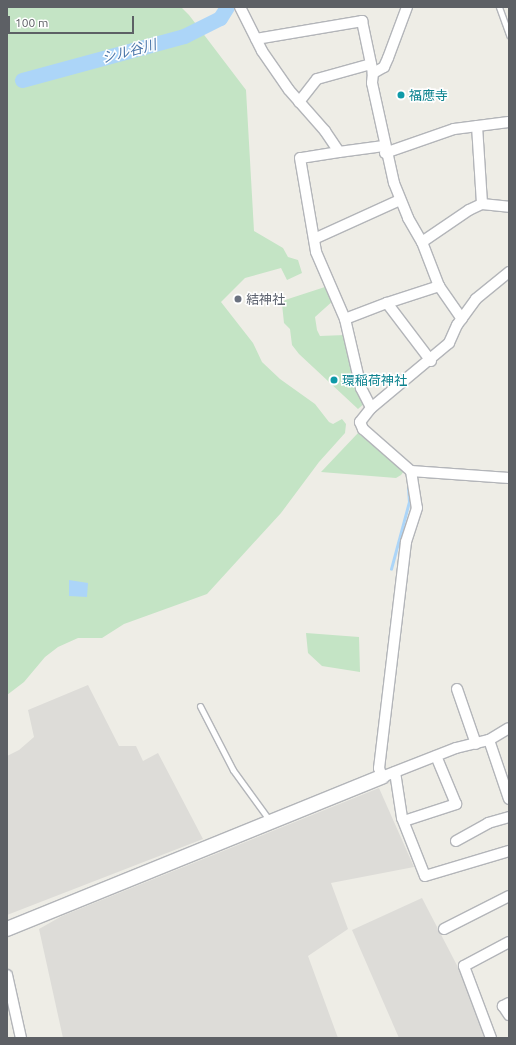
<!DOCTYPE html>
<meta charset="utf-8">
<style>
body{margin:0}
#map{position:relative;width:516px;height:1045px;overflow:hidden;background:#eeede6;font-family:Ubuntu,"Noto Sans JP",sans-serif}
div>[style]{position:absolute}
.industrial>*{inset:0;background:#dddcd8}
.green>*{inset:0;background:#c4e4c5}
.water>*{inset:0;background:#acd5f8}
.stream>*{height:2.5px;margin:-1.25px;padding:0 1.25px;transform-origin:1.25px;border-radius:1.25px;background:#acd5f8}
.river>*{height:15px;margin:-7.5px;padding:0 7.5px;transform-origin:7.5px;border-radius:7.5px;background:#acd5f8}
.roads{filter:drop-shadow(1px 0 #b3b5b9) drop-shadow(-1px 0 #b3b5b9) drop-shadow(0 1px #b3b5b9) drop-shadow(0 -1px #b3b5b9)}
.lane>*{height:5px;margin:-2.5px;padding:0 2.5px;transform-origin:2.5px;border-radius:2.5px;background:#fff}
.street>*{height:10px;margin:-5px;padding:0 5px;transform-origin:5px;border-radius:5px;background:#fff}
.secondary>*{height:14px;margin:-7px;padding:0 7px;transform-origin:7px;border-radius:7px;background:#fff}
.dots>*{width:11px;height:11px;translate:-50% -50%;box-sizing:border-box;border:2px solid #fff;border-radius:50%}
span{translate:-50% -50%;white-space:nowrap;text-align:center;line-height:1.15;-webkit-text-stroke:3px #fff;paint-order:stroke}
.culture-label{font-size:13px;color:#0d838f}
.left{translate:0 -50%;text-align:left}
.worship-label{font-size:13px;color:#5b616d}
.water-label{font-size:14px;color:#4a76aa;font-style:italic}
.frame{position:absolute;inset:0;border:8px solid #5d6065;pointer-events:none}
.scale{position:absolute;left:8px;top:16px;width:126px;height:18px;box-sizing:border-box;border:2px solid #5d6065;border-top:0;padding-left:5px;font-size:12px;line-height:14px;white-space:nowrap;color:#5d6065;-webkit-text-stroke:3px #fff;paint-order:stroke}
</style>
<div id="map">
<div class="industrial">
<div style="clip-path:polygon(88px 685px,119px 746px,136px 746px,143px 761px,158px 753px,203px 839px,7px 915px,7px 756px,19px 750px,34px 737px,28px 710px)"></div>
<div style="clip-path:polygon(379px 788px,414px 867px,331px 883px,348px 929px,308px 956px,338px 1038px,63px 1038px,39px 929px,62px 916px)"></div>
<div style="clip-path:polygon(422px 898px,462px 975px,486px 1038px,399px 1038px,352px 930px)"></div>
</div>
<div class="green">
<div style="clip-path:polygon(7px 7px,181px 7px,189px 15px,246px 90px,254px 231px,283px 248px,288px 257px,298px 260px,302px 273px,287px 280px,281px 268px,245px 278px,221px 302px,253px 343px,262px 362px,280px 379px,315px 404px,329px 422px,333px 424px,342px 419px,346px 424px,345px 433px,319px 462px,281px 513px,207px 594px,124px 624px,102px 638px,78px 638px,58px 647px,45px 657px,24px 682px,7px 695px)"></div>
<div style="clip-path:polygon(328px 286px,335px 299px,315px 317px,317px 330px,320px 336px,345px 335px,366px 402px,358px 409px,299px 354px,292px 345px,290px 329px,284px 323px,282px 304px,285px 300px)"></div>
<div style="clip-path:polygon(358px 433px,404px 471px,401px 475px,396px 478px,321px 472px)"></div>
<div style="clip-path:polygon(306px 633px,359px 637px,360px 672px,322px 666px,308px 653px)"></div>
</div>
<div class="water">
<div style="clip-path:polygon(69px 580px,88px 583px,87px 597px,69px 596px)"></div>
</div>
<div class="stream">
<div style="left:391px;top:569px;width:69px;rotate:-75deg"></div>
<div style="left:409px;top:502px;width:14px;rotate:-94deg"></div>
</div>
<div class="river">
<div style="left:22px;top:80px;width:168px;rotate:-15.2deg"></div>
<div style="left:184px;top:36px;width:40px;rotate:-26.6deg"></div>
<div style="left:220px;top:18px;width:13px;rotate:-58deg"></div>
</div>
<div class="roads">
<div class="lane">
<div style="left:499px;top:7px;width:30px;rotate:70deg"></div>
<div style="left:200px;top:706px;width:72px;rotate:62.7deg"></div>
<div style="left:233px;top:770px;width:63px;rotate:54deg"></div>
</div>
<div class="street">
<div style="left:240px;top:7px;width:49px;rotate:63.4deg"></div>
<div style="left:262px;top:51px;width:47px;rotate:55.3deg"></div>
<div style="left:289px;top:90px;width:55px;rotate:48.7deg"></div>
<div style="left:325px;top:131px;width:25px;rotate:56deg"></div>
<div style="left:339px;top:152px;width:45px;rotate:-7.6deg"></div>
<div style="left:407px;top:7px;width:54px;rotate:110.4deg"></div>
<div style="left:388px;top:58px;width:10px;rotate:114deg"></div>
<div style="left:384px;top:67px;width:13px;rotate:151deg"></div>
<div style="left:373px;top:73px;width:10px;rotate:96deg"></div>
<div style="left:372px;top:83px;width:102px;rotate:77.6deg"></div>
<div style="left:394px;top:183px;width:38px;rotate:68deg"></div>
<div style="left:408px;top:218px;width:28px;rotate:60deg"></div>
<div style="left:422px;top:242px;width:47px;rotate:68.9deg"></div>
<div style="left:439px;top:286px;width:40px;rotate:55.1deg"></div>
<div style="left:256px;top:39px;width:108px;rotate:-9.6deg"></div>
<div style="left:362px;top:21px;width:53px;rotate:78.1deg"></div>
<div style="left:299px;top:102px;width:29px;rotate:-52deg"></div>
<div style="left:317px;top:79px;width:56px;rotate:-15.5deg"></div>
<div style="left:477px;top:126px;width:78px;rotate:86.3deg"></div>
<div style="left:482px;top:204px;width:27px;rotate:6deg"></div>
<div style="left:339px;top:152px;width:39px;rotate:171deg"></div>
<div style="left:300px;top:158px;width:95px;rotate:80.3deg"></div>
<div style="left:316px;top:252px;width:73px;rotate:66.6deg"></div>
<div style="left:345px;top:319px;width:71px;rotate:76.9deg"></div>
<div style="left:361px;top:388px;width:22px;rotate:63deg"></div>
<div style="left:385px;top:153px;width:73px;rotate:-19.2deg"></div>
<div style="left:454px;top:129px;width:55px;rotate:-7.3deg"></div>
<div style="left:314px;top:239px;width:94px;rotate:-24.4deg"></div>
<div style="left:422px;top:242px;width:57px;rotate:-34.2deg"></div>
<div style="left:469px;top:210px;width:14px;rotate:-25deg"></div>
<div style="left:509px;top:272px;width:43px;rotate:140.7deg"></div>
<div style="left:476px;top:299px;width:32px;rotate:126deg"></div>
<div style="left:457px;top:325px;width:20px;rotate:114deg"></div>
<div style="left:449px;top:343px;width:102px;rotate:140.2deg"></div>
<div style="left:371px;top:408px;width:18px;rotate:128deg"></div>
<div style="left:360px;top:422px;width:8px;rotate:67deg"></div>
<div style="left:363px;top:429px;width:64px;rotate:41.2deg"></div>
<div style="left:411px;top:471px;width:37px;rotate:81deg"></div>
<div style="left:417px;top:508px;width:36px;rotate:108deg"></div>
<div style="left:406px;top:542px;width:228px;rotate:96.8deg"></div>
<div style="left:379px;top:768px;width:9px;rotate:72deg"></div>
<div style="left:382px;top:777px;width:79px;rotate:-21.4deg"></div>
<div style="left:456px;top:748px;width:34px;rotate:-14deg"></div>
<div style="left:489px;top:740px;width:23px;rotate:-31deg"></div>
<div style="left:345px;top:319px;width:45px;rotate:-20.9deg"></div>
<div style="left:431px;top:361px;width:73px;rotate:-127.2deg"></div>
<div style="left:387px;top:303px;width:55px;rotate:-18.1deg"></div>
<div style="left:411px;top:471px;width:98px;rotate:4.1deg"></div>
<div style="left:457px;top:689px;width:58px;rotate:70.9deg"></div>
<div style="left:489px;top:740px;width:62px;rotate:71.3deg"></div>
<div style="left:395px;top:772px;width:47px;rotate:81.3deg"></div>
<div style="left:402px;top:818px;width:62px;rotate:68.4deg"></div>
<div style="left:425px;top:876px;width:88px;rotate:-16.6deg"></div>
<div style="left:404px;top:821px;width:55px;rotate:-18.1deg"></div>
<div style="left:456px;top:804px;width:52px;rotate:-112.6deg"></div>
<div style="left:456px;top:841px;width:37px;rotate:-29deg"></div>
<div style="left:488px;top:823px;width:22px;rotate:-16deg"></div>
<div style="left:444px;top:929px;width:73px;rotate:-26.9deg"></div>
<div style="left:7px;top:975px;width:65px;rotate:77.5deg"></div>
<div style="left:509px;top:1003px;width:7px;rotate:153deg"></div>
<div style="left:503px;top:1006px;width:11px;rotate:56deg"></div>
<div style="left:491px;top:1038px;width:77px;rotate:-110.6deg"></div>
<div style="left:464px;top:966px;width:51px;rotate:-28.1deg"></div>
</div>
<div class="secondary">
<div style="left:7px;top:929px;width:405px;rotate:-22.1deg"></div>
</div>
</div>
<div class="dots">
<div style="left:401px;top:95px;background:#0f9aa8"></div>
<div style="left:238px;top:299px;background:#6b7280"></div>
<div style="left:334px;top:380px;background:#0f9aa8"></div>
</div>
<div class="culture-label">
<span class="left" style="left:409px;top:95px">福應寺</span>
<span class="left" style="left:342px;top:380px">環稲荷神社</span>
</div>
<div class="worship-label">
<span class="left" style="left:246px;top:299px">結神社</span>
</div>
<div class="water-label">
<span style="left:129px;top:51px;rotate:-15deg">シル谷川</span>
</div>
<div class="frame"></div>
<div class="scale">100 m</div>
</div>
